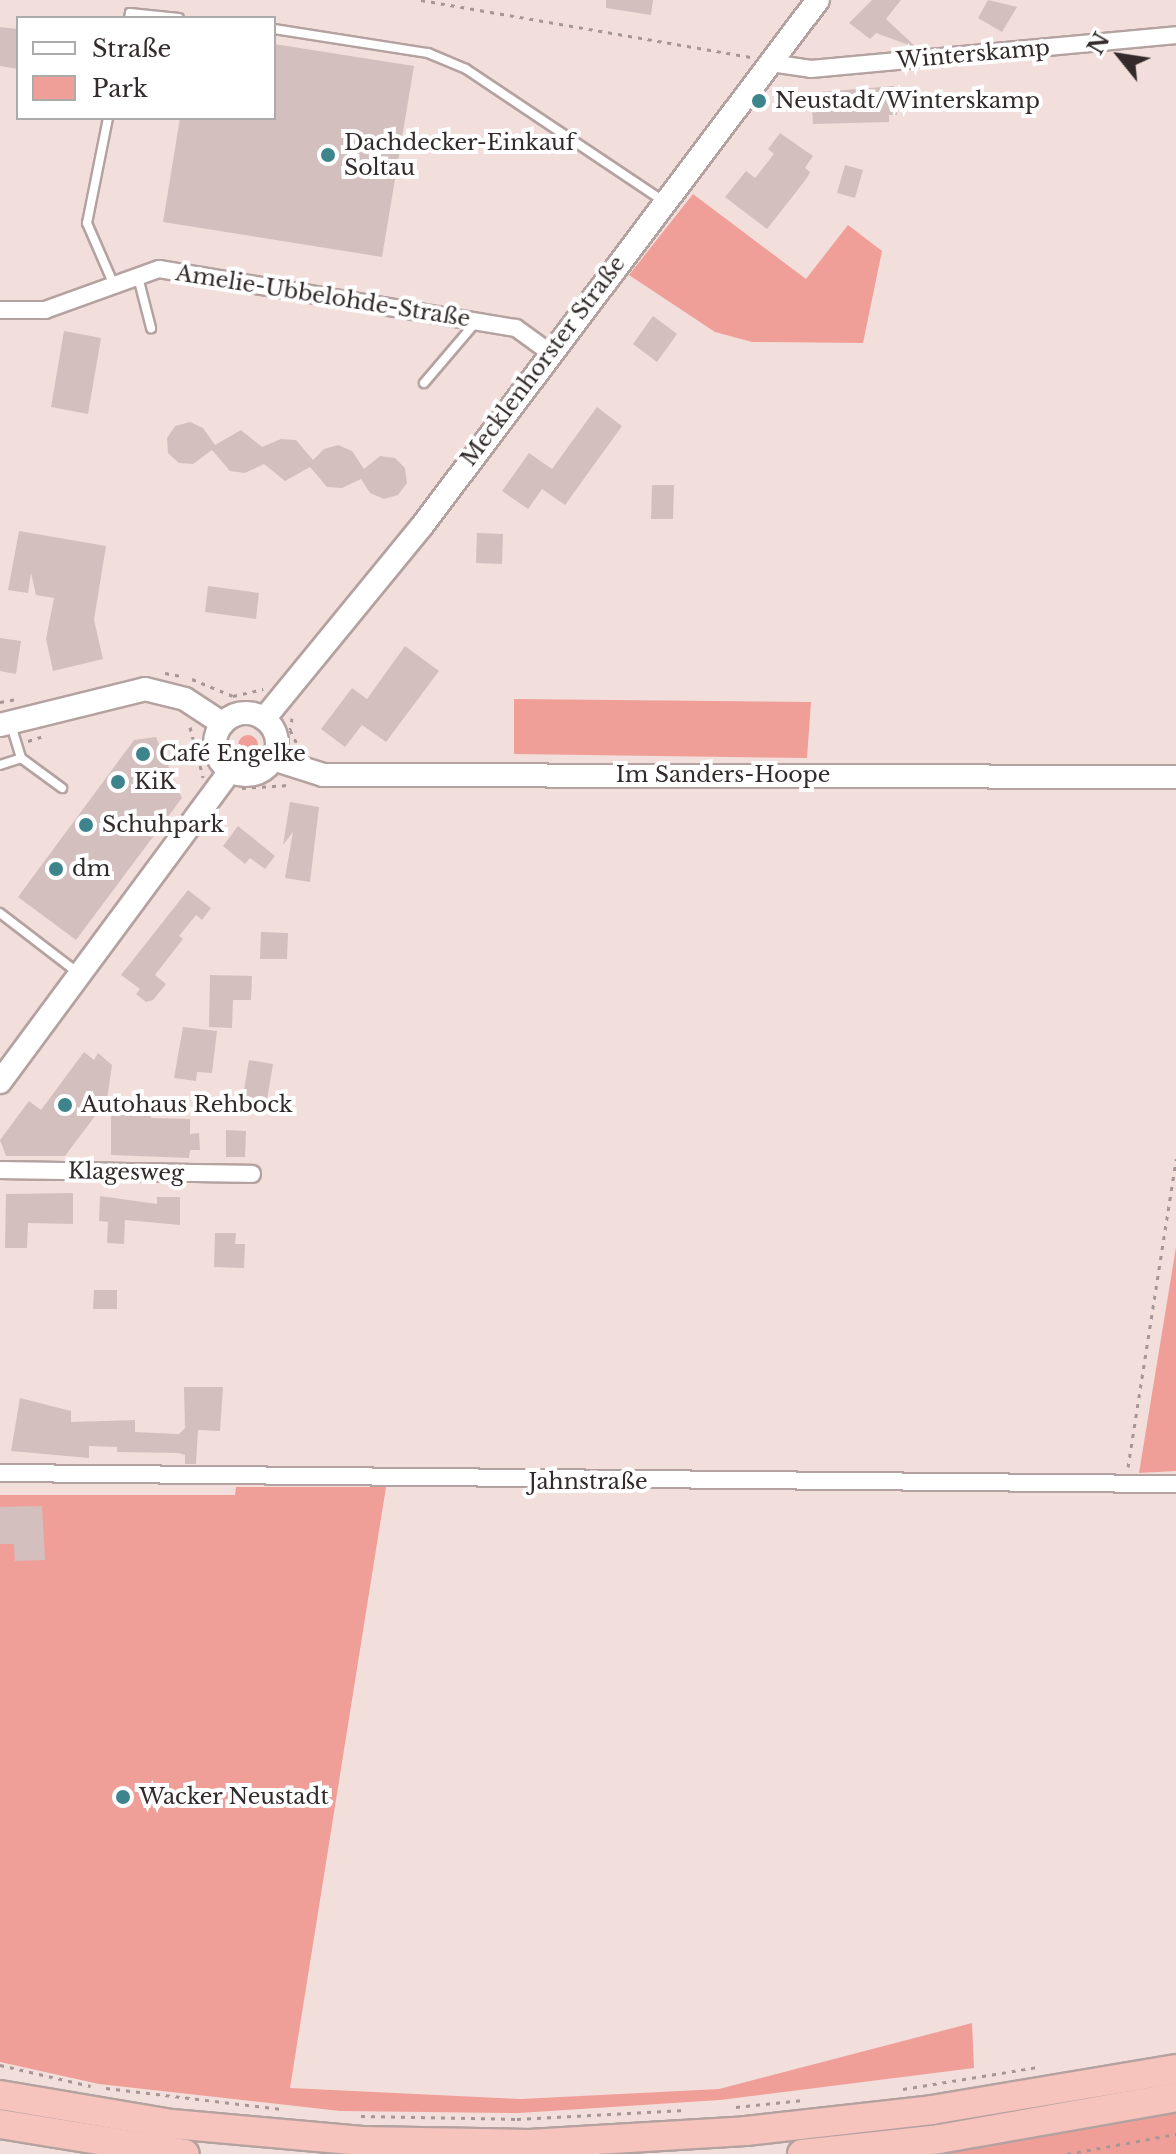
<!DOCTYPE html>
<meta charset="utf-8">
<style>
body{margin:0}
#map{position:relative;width:1176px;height:2154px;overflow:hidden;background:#f2dfdc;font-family:"Libre Baskerville",serif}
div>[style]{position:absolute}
.green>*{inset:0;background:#f09f98}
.round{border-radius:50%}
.building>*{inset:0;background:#d3c0be}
.path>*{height:3px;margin-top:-1.5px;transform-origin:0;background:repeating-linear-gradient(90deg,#a59795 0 4px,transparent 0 10px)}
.roads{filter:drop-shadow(2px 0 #b4a2a0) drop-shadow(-2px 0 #b4a2a0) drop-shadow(0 2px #b4a2a0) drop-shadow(0 -2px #b4a2a0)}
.lane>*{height:8px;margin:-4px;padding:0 4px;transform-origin:4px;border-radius:4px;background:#fff}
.street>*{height:16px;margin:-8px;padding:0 8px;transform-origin:8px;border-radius:8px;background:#fff}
.secondary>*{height:22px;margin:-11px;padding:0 11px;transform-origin:11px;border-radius:11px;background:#fff}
.secondary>.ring{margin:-11px;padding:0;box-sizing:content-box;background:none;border:22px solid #fff;border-radius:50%}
.highway>*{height:28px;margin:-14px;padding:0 14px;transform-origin:14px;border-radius:14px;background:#f7c3bd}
.dots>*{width:22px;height:22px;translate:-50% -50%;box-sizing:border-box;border:4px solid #fff;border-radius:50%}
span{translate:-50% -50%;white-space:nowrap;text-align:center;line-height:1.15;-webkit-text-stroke:8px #fff;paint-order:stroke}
.street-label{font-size:22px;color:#332b2b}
.poi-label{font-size:22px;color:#332b2b}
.left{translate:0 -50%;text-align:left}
.legend{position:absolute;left:16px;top:16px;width:260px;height:104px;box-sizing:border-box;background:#fff;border:2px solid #adaaaa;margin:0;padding:10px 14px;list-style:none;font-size:24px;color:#332b2b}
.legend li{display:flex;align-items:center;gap:16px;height:40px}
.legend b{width:40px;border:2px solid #adaaaa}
.north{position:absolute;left:1080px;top:16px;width:80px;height:80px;-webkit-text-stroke:6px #fff;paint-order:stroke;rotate:300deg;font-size:22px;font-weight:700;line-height:32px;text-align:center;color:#332b2b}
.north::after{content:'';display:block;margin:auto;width:28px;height:36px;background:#332b2b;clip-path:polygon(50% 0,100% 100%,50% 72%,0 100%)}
</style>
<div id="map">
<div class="green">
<div style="clip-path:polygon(693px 194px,806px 279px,848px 225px,882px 251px,863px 343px,752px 342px,715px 332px,629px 275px)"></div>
<div style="clip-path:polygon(514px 699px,811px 702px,807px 758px,514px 754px)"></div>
<div class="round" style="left:238px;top:735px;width:20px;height:20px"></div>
<div style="clip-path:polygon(1176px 1247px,1176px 1471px,1139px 1473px)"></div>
<div style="clip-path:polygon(236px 1487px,386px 1487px,290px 2088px,521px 2099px,719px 2089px,972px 2023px,974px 2068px,720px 2100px,519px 2113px,340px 2111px,99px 2084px,0 2062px,0 1495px,235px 1495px)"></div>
<div style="clip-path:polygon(1176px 2109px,1176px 2154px,946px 2154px,1102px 2123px)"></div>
</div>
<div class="building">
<div style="clip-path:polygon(606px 0,653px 0,651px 15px,606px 8px)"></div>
<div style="clip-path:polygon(872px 0,901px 0,886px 19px,917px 48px,876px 33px,870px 39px,849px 23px)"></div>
<div style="clip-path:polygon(988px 0,1017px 7px,1002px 32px,978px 18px)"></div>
<div style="clip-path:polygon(0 27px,18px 29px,18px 69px,0 66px)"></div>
<div style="clip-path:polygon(274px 44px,414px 66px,382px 257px,163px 222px,180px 118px,274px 118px)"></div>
<div style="clip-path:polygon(894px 86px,897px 115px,889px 115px,889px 122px,813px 124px,812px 108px,821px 107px,820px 92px)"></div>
<div style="clip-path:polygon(780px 133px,813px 156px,805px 168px,810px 172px,807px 178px,767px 229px,725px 197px,746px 171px,755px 178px,774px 154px,768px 149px)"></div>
<div style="clip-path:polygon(845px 165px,863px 170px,855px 198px,837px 193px)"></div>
<div style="clip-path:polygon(653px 316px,677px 334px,657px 362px,633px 344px)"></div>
<div style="clip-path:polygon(64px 331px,101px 338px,88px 414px,51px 407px)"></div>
<div style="clip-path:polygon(597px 407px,622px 426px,565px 505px,542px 489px,528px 509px,502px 491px,529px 453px,552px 469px)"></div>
<div style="clip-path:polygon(190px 422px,203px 428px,215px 445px,241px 430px,262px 447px,281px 439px,296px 440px,313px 460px,324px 449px,338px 445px,352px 451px,364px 469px,380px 456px,395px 458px,405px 468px,407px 483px,398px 495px,384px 499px,370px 493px,361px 479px,342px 488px,327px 487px,310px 467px,285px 481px,264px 464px,245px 473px,230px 471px,212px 450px,193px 464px,179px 463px,168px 453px,167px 438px,175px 426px)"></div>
<div style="clip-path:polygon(652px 485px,674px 485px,673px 519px,651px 519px)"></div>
<div style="clip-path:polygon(19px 531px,106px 546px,94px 620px,103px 659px,53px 671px,46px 639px,54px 598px,36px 595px,31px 573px,28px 593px,8px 590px)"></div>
<div style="clip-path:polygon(477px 533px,503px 534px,502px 564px,476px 563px)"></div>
<div style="clip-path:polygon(208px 586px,259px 593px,256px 619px,205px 612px)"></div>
<div style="clip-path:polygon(0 638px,21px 641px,16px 674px,0 671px)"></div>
<div style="clip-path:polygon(405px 646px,439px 671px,386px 742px,362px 725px,345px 747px,321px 729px,352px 688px,367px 699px)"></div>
<div style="clip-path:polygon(156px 737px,182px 798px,76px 940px,18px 897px,134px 740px)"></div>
<div style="clip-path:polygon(290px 802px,319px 807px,310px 882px,285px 878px,293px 832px,283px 845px)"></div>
<div style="clip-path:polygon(238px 826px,275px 856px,265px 869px,250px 858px,245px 864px,223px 846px)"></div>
<div style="clip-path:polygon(188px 890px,211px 908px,202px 920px,196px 915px,179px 936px,183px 939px,155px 975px,166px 984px,153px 1000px,146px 1002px,136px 994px,140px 989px,121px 975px)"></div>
<div style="clip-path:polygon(261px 932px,288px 933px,287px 959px,260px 959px)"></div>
<div style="clip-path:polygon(210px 975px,252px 976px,251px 1000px,233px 1000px,232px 1028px,209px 1027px)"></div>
<div style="clip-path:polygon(183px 1027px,217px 1031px,212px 1073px,197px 1072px,196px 1081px,174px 1078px)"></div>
<div style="clip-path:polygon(84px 1052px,94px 1060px,98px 1053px,112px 1065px,107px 1100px,65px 1156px,6px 1156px,0 1140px,29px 1101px,41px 1110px)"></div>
<div style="clip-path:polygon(249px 1060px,273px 1064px,267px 1100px,243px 1096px)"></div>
<div style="clip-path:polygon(111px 1100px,152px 1103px,151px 1118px,190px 1119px,190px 1134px,199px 1133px,200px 1150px,190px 1150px,189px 1158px,111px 1155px)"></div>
<div style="clip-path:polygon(226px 1130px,246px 1131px,245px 1157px,226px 1157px)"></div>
<div style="clip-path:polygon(73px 1193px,73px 1224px,28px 1223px,27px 1248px,5px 1248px,6px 1194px)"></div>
<div style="clip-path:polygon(100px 1196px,157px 1204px,157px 1197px,180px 1197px,180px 1225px,125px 1220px,124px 1244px,107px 1243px,108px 1222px,99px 1221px)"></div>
<div style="clip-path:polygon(215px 1233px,236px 1233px,235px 1244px,245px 1244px,244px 1268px,214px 1267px)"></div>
<div style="clip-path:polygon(94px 1290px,117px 1290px,117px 1309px,93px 1309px)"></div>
<div style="clip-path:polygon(184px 1387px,223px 1387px,220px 1431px,198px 1430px,196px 1464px,185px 1464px,185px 1455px,178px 1453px,117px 1452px,117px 1447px,89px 1446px,89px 1458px,11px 1451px,20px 1398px,71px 1411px,71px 1422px,135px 1420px,135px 1432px,179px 1434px,185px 1428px)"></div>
<div style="clip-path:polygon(42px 1506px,45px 1560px,15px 1561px,14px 1544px,0 1544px,0 1507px)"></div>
</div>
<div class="path">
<div style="left:421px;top:0;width:336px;rotate:9.8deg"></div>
<div style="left:165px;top:673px;width:16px;rotate:11deg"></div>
<div style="left:192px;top:679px;width:44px;rotate:22.5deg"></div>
<div style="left:233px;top:696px;width:31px;rotate:-13deg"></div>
<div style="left:0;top:702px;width:17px;rotate:-10deg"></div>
<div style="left:292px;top:718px;width:12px;rotate:99deg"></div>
<div style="left:290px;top:730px;width:16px;rotate:63deg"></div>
<div style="left:190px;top:727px;width:52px;rotate:75.4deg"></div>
<div style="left:28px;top:741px;width:16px;rotate:-18deg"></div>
<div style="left:242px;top:788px;width:47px;rotate:-3.7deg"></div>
<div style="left:1128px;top:1467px;width:312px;rotate:-81.1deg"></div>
<div style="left:0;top:2065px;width:93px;rotate:13deg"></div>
<div style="left:106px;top:2088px;width:177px;rotate:6.8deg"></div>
<div style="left:903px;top:2089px;width:137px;rotate:-9.3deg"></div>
<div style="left:736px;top:2107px;width:68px;rotate:-5.9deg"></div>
<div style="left:361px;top:2116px;width:156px;rotate:1.1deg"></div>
<div style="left:517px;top:2119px;width:168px;rotate:-3.1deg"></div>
<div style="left:1067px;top:2154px;width:111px;rotate:-10.4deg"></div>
</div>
<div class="roads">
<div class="lane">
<div style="left:129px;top:18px;width:5px;rotate:-79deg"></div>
<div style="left:130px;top:13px;width:49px;rotate:5.8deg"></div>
<div style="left:274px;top:29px;width:156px;rotate:8.9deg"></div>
<div style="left:428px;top:53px;width:41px;rotate:22.8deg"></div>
<div style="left:466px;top:69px;width:239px;rotate:33.8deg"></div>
<div style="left:108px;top:118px;width:107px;rotate:101.3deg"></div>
<div style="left:87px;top:223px;width:68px;rotate:66.5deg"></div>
<div style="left:138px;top:277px;width:53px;rotate:75.7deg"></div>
<div style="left:424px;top:383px;width:79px;rotate:-49.6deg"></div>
<div style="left:11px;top:725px;width:34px;rotate:73deg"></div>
<div style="left:21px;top:758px;width:51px;rotate:36.2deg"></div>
<div style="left:0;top:765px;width:22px;rotate:-18deg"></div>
<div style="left:0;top:913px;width:97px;rotate:37.5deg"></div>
</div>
<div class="street">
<div style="left:771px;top:63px;width:40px;rotate:8.5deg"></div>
<div style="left:811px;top:69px;width:367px;rotate:-5.3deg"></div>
<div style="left:0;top:310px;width:45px"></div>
<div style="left:45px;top:310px;width:121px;rotate:-19.8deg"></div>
<div style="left:159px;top:269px;width:362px;rotate:9.4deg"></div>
<div style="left:516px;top:328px;width:41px;rotate:36deg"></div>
<div style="left:0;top:1170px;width:252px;rotate:0.9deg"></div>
<div style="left:0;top:1473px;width:1176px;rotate:0.54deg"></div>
</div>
<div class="secondary">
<div class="ring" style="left:215px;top:713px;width:40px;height:40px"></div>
<div style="left:264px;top:719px;width:249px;rotate:-50.7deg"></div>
<div style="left:422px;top:526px;width:658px;rotate:-53.03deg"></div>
<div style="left:0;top:725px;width:149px;rotate:-13.9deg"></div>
<div style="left:145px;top:689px;width:41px;rotate:14deg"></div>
<div style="left:185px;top:699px;width:45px;rotate:33.3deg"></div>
<div style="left:273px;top:759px;width:52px;rotate:17.7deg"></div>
<div style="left:323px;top:775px;width:853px;rotate:0.13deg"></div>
<div style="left:0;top:1082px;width:387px;rotate:-53.5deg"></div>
</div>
<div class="highway">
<div style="left:0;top:2095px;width:174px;rotate:9.6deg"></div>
<div style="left:172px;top:2124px;width:191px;rotate:5.1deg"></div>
<div style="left:362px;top:2141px;width:167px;rotate:1deg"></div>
<div style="left:529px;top:2144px;width:217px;rotate:-3.4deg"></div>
<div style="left:746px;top:2131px;width:187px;rotate:-6.4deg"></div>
<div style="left:932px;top:2110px;width:247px;rotate:-9.5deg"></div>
<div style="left:0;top:2124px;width:187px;rotate:9.2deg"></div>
<div style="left:802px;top:2154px;width:138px;rotate:-6.2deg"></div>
<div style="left:939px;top:2139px;width:241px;rotate:-10deg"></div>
</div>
</div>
<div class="dots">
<div style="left:759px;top:101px;background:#3d848d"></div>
<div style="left:328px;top:155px;background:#3d848d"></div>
<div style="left:143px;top:754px;background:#3d848d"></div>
<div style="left:118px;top:782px;background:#3d848d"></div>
<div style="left:86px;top:825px;background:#3d848d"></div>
<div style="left:56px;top:869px;background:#3d848d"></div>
<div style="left:65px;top:1105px;background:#3d848d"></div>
<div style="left:123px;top:1797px;background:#3d848d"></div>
</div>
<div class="street-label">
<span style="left:973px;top:54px;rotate:-5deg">Winterskamp</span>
<span style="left:323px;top:296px;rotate:9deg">Amelie-Ubbelohde-Straße</span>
<span style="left:543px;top:361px;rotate:-53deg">Mecklenhorster Straße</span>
<span style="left:723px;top:775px">Im Sanders-Hoope</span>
<span style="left:126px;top:1172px;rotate:1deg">Klagesweg</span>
<span style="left:588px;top:1482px">Jahnstraße</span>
</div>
<div class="poi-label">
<span class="left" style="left:775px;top:101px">Neustadt/Winterskamp</span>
<span class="left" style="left:344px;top:155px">Dachdecker-Einkauf<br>Soltau</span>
<span class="left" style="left:159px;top:754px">Café Engelke</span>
<span class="left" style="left:134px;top:782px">KiK</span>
<span class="left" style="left:102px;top:825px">Schuhpark</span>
<span class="left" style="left:72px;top:869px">dm</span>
<span class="left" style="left:81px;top:1105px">Autohaus Rehbock</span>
<span class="left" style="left:139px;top:1797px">Wacker Neustadt</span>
</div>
<ul class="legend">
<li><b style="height:10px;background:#fff"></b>Straße</li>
<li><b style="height:22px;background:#f09f98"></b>Park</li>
</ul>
<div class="north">N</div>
</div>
